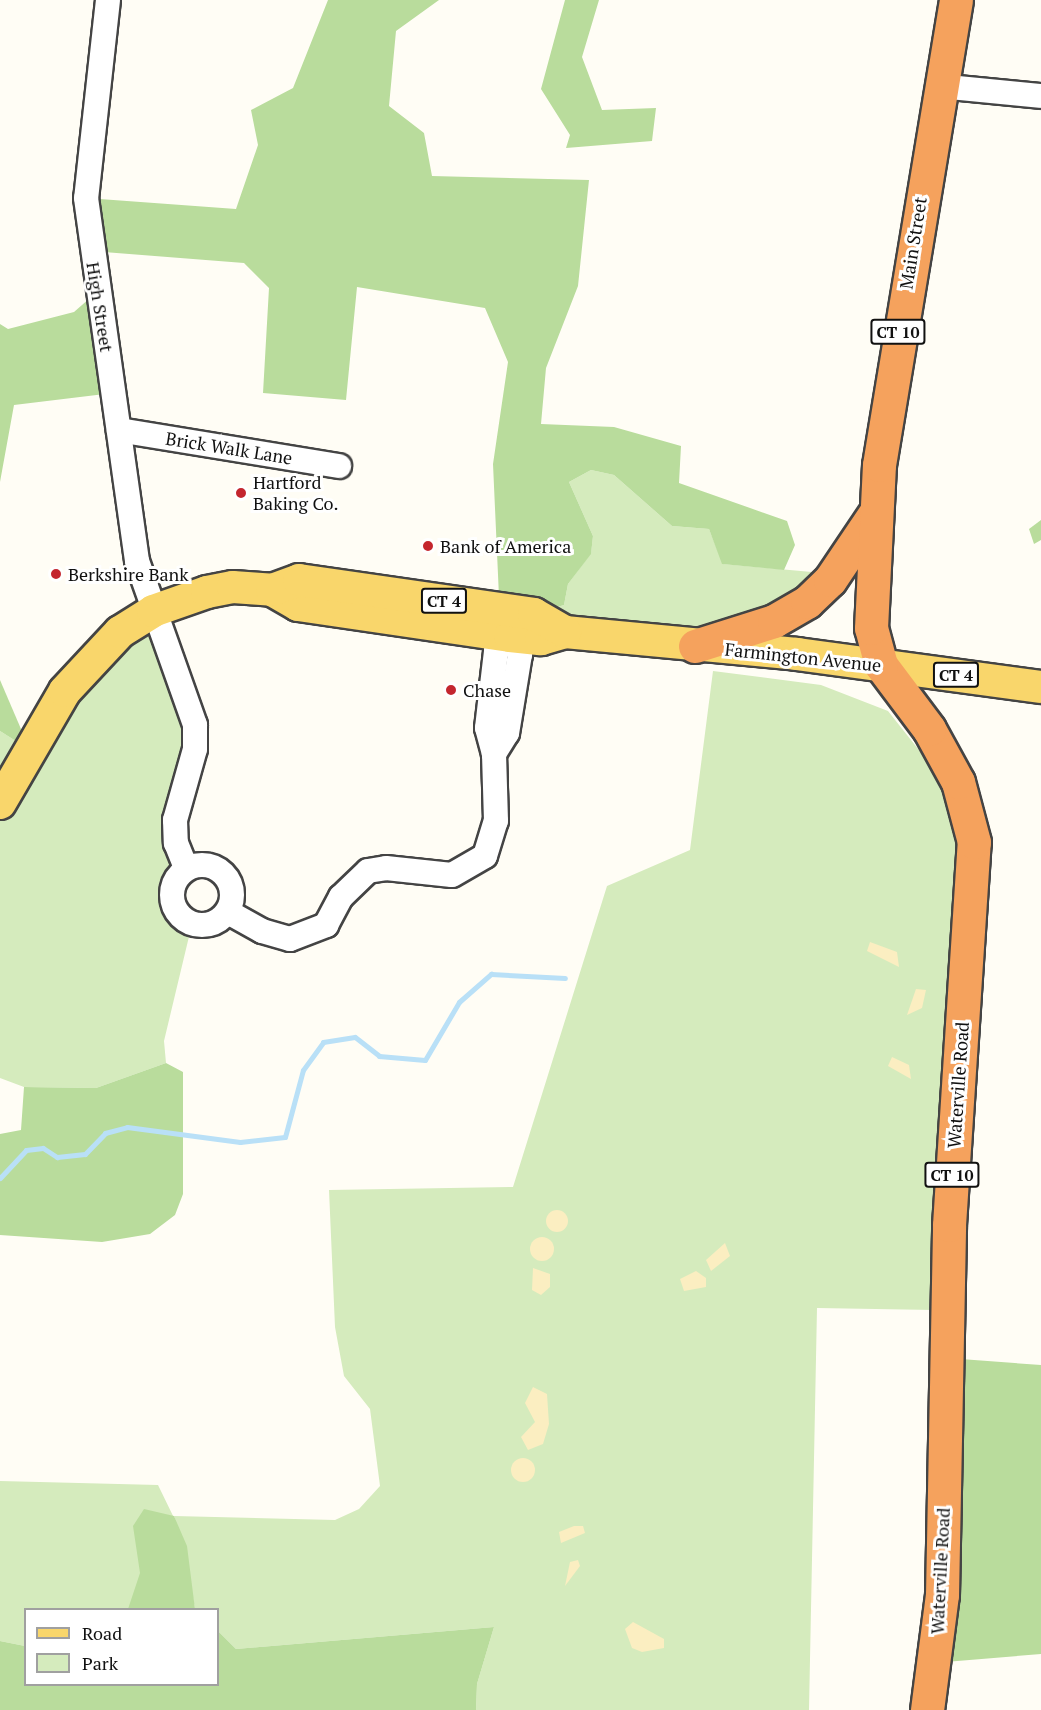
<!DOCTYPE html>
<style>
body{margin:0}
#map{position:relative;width:1041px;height:1710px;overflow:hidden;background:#fffdf5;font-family:"PT Serif",serif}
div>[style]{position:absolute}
.green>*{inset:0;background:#d5ebbd}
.forest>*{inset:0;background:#b9dc9c}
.sand>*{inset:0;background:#fbeec1}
.round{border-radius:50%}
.stream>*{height:5px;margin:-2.5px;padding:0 2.5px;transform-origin:2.5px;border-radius:2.5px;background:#b9e0f7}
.roads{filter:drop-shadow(2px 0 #444) drop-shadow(-2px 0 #444) drop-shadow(0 2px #444) drop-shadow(0 -2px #444)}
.minor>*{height:24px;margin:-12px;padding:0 12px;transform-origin:12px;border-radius:12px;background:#fff}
.minor>.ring{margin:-12px;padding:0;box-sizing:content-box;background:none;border:24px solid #fff;border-radius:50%}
.major>*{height:32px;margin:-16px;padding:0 16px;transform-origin:16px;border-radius:16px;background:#f9d66b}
.highway>*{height:33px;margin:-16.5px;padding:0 16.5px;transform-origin:16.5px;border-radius:16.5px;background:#f5a25d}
.dots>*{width:16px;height:16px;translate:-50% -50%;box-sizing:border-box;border:3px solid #fff;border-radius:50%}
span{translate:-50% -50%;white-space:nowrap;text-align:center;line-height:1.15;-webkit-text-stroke:6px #fff;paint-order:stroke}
.shield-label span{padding:2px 4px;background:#fff;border:2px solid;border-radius:4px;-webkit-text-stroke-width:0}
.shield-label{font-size:16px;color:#111;font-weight:700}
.street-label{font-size:18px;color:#111}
.poi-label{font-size:18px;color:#111}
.left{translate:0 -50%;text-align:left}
.legend{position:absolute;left:24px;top:1608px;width:195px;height:78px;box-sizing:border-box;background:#fff;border:2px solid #a0a0a0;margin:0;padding:8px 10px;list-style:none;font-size:18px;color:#111}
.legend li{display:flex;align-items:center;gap:12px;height:30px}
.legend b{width:30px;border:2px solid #a0a0a0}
</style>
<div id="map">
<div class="green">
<div style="clip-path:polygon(591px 470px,614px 475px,672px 526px,709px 529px,723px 564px,823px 573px,830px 580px,695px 646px,534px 614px,564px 605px,568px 584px,591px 553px,593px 536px,569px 482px)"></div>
<div style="clip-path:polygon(153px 611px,190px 698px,179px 875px,171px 893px,177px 912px,192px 924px,164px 1041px,166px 1063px,96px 1088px,24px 1087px,0 1078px,0 731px,30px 750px)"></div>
<div style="clip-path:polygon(713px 671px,821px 685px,888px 711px,930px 764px,956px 815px,962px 869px,934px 1310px,817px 1308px,809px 1710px,476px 1710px,477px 1684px,494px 1627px,236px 1649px,218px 1631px,218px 1610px,195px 1609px,182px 1535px,186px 1609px,26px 1610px,25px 1646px,0 1641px,0 1481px,158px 1485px,176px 1522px,174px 1516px,335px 1520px,359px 1509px,380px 1486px,370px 1409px,344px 1376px,335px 1327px,329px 1190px,513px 1187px,607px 886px,690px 850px)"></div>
</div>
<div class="forest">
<div style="clip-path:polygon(328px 0,439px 0,396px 31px,389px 106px,424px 133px,432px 176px,589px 180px,578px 286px,546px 368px,541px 424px,614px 427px,681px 446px,679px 483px,787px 521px,795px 545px,784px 570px,722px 564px,709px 529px,672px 526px,614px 475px,591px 470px,569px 482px,593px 536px,591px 554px,568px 584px,564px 605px,534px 614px,499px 597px,493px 464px,508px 362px,485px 308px,357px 287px,346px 400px,263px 393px,269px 288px,244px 263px,91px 251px,86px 198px,236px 209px,258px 145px,251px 110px,293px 88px)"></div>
<div style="clip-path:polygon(565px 0,599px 0,582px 57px,602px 110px,656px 108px,652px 141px,566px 148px,570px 135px,541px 89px)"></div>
<div style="clip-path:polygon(98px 291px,113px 393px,14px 405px,0 482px,0 324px,8px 329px,74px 312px)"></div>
<div style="clip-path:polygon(1041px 520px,1041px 540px,1034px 544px,1029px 529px)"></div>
<div style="clip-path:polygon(0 680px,30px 750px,0 731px)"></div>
<div style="clip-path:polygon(166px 1063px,183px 1072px,183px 1194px,175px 1215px,150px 1234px,102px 1242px,0 1235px,0 1134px,21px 1130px,24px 1087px,96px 1088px)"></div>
<div style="clip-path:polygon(947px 1358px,1041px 1365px,1041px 1654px,933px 1663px)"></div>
<div style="clip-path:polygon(144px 1509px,174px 1516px,187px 1546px,195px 1609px,128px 1609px,140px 1573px,133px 1526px)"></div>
<div style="clip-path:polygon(494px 1627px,477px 1684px,476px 1710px,0 1710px,0 1641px,25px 1646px,26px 1684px,218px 1684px,218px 1631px,236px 1649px)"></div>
</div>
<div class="sand">
<div style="clip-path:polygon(870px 942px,897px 952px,899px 967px,867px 951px)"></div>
<div style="clip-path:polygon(916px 989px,926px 990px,922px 1008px,907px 1015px)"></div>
<div style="clip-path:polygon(892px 1057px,909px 1065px,911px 1079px,888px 1066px)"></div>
<div class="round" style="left:546px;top:1210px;width:22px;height:22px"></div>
<div class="round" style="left:530px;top:1237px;width:24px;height:24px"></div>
<div style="clip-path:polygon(725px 1243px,730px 1256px,711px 1271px,706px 1260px)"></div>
<div style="clip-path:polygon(533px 1268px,550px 1274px,550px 1287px,541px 1295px,532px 1290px)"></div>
<div style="clip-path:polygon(696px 1271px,706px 1278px,706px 1287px,684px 1291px,680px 1279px)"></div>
<div style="clip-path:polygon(533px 1387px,547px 1394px,549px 1424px,543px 1444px,528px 1450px,521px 1437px,535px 1422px,525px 1403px)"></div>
<div class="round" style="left:511px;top:1458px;width:24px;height:24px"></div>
<div style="clip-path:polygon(574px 1526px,583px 1526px,585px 1533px,561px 1543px,559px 1532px)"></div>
<div style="clip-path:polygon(578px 1560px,580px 1566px,565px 1586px,570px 1562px)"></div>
<div style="clip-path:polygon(633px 1622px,664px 1639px,664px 1648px,642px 1652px,632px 1648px,625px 1629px)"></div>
</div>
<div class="stream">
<div style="left:0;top:1178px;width:38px;rotate:-47deg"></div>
<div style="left:26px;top:1150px;width:17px;rotate:-7deg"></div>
<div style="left:43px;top:1148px;width:17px;rotate:33deg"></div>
<div style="left:57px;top:1157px;width:28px;rotate:-6deg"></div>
<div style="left:85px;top:1154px;width:29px;rotate:-46deg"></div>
<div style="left:105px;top:1133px;width:23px;rotate:-15deg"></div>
<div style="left:127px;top:1127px;width:114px;rotate:7.6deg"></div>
<div style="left:240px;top:1142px;width:45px;rotate:-6.3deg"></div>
<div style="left:285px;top:1137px;width:69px;rotate:-75deg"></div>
<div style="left:303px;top:1070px;width:34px;rotate:-54deg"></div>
<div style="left:323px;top:1042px;width:32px;rotate:-9deg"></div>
<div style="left:355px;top:1037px;width:31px;rotate:38deg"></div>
<div style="left:379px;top:1056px;width:46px;rotate:5deg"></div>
<div style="left:425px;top:1060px;width:67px;rotate:-59.6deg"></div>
<div style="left:459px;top:1002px;width:43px;rotate:-41.2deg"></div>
<div style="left:491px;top:974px;width:74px;rotate:3.1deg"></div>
</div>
<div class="roads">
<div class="minor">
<div style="left:108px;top:0;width:199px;rotate:96.3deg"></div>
<div style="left:86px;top:198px;width:367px;rotate:82deg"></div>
<div style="left:137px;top:561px;width:174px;rotate:70.5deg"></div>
<div style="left:195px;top:725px;width:24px;rotate:90deg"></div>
<div style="left:195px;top:749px;width:74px;rotate:105.7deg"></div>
<div style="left:175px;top:820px;width:23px;rotate:88deg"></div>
<div style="left:176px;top:843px;width:27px;rotate:68deg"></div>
<div style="left:939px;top:86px;width:102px;rotate:5.6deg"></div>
<div style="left:119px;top:430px;width:223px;rotate:9.3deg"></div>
<div class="ring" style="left:172px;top:865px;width:36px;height:36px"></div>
<div style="left:228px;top:912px;width:39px;rotate:29deg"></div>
<div style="left:262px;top:931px;width:29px;rotate:16deg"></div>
<div style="left:290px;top:939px;width:39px;rotate:-21deg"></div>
<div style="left:326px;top:925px;width:32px;rotate:-62deg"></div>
<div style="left:341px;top:897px;width:37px;rotate:-44deg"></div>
<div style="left:368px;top:871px;width:18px;rotate:-9deg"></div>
<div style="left:386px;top:868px;width:66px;rotate:6.1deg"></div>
<div style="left:452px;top:875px;width:38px;rotate:-30deg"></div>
<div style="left:485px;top:856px;width:37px;rotate:-73deg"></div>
<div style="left:496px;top:821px;width:67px;rotate:-91.7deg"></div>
<div style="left:494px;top:754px;width:27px;rotate:-105deg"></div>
<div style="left:487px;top:728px;width:78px;rotate:-83.3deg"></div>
<div style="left:496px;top:651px;width:21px;rotate:-47deg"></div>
<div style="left:510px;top:636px;width:21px;rotate:61deg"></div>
<div style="left:520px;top:654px;width:80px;rotate:99.3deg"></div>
<div style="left:507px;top:733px;width:25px;rotate:122deg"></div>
</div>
<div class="major">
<div style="left:272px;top:590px;width:30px;rotate:30deg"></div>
<div style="left:298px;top:605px;width:214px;rotate:8.3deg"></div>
<div style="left:510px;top:636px;width:31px;rotate:6deg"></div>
<div style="left:541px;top:639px;width:25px;rotate:-16deg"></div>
<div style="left:565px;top:632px;width:233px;rotate:5.4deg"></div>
<div style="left:797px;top:654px;width:246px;rotate:7.7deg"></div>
<div style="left:0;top:803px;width:129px;rotate:-59.9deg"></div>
<div style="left:65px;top:691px;width:81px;rotate:-47deg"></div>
<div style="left:120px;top:632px;width:39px;rotate:-32deg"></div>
<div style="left:153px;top:611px;width:57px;rotate:-19.4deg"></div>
<div style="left:207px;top:592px;width:26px;rotate:-11deg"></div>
<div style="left:233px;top:587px;width:39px;rotate:4deg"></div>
<div style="left:272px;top:590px;width:29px;rotate:-20deg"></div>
<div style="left:299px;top:580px;width:237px;rotate:8.2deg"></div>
<div style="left:534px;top:614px;width:36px;rotate:30deg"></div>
</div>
<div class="highway">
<div style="left:695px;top:646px;width:83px;rotate:-17.6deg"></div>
<div style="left:774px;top:621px;width:38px;rotate:-30deg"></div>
<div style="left:807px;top:602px;width:32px;rotate:-44deg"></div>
<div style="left:830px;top:580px;width:77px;rotate:-56.1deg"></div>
<div style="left:927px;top:1710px;width:116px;rotate:-82.6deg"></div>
<div style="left:942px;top:1595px;width:370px;rotate:-88.9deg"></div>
<div style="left:949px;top:1225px;width:384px;rotate:-86.3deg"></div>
<div style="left:974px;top:842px;width:62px;rotate:-104.9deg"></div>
<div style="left:958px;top:782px;width:60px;rotate:-118.7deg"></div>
<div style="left:929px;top:729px;width:80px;rotate:-126.9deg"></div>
<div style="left:881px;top:665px;width:38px;rotate:-105deg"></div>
<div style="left:871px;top:628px;width:163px;rotate:-87.2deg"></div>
<div style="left:879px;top:465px;width:471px;rotate:-80.6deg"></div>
</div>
</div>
<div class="dots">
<div style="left:241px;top:493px;background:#c4262e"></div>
<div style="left:428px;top:546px;background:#c4262e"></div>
<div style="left:56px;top:574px;background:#c4262e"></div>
<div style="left:451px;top:690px;background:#c4262e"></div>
</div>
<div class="shield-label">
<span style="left:898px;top:332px">CT 10</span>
<span style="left:444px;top:601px">CT 4</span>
<span style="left:956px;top:675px">CT 4</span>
<span style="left:952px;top:1175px">CT 10</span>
</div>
<div class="street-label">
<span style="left:913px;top:243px;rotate:-81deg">Main Street</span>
<span style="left:100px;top:307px;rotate:81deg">High Street</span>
<span style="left:229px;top:448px;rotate:9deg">Brick Walk Lane</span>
<span style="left:803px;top:657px;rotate:6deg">Farmington Avenue</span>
<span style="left:958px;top:1085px;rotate:-86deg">Waterville Road</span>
<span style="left:940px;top:1571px;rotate:-87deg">Waterville Road</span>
</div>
<div class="poi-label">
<span class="left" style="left:253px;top:493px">Hartford<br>Baking Co.</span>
<span class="left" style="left:440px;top:546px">Bank of America</span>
<span class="left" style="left:68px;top:574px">Berkshire Bank</span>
<span class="left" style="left:463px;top:690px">Chase</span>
</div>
<ul class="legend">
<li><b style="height:8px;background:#f9d66b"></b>Road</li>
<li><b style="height:16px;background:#d5ebbd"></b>Park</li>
</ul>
</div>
